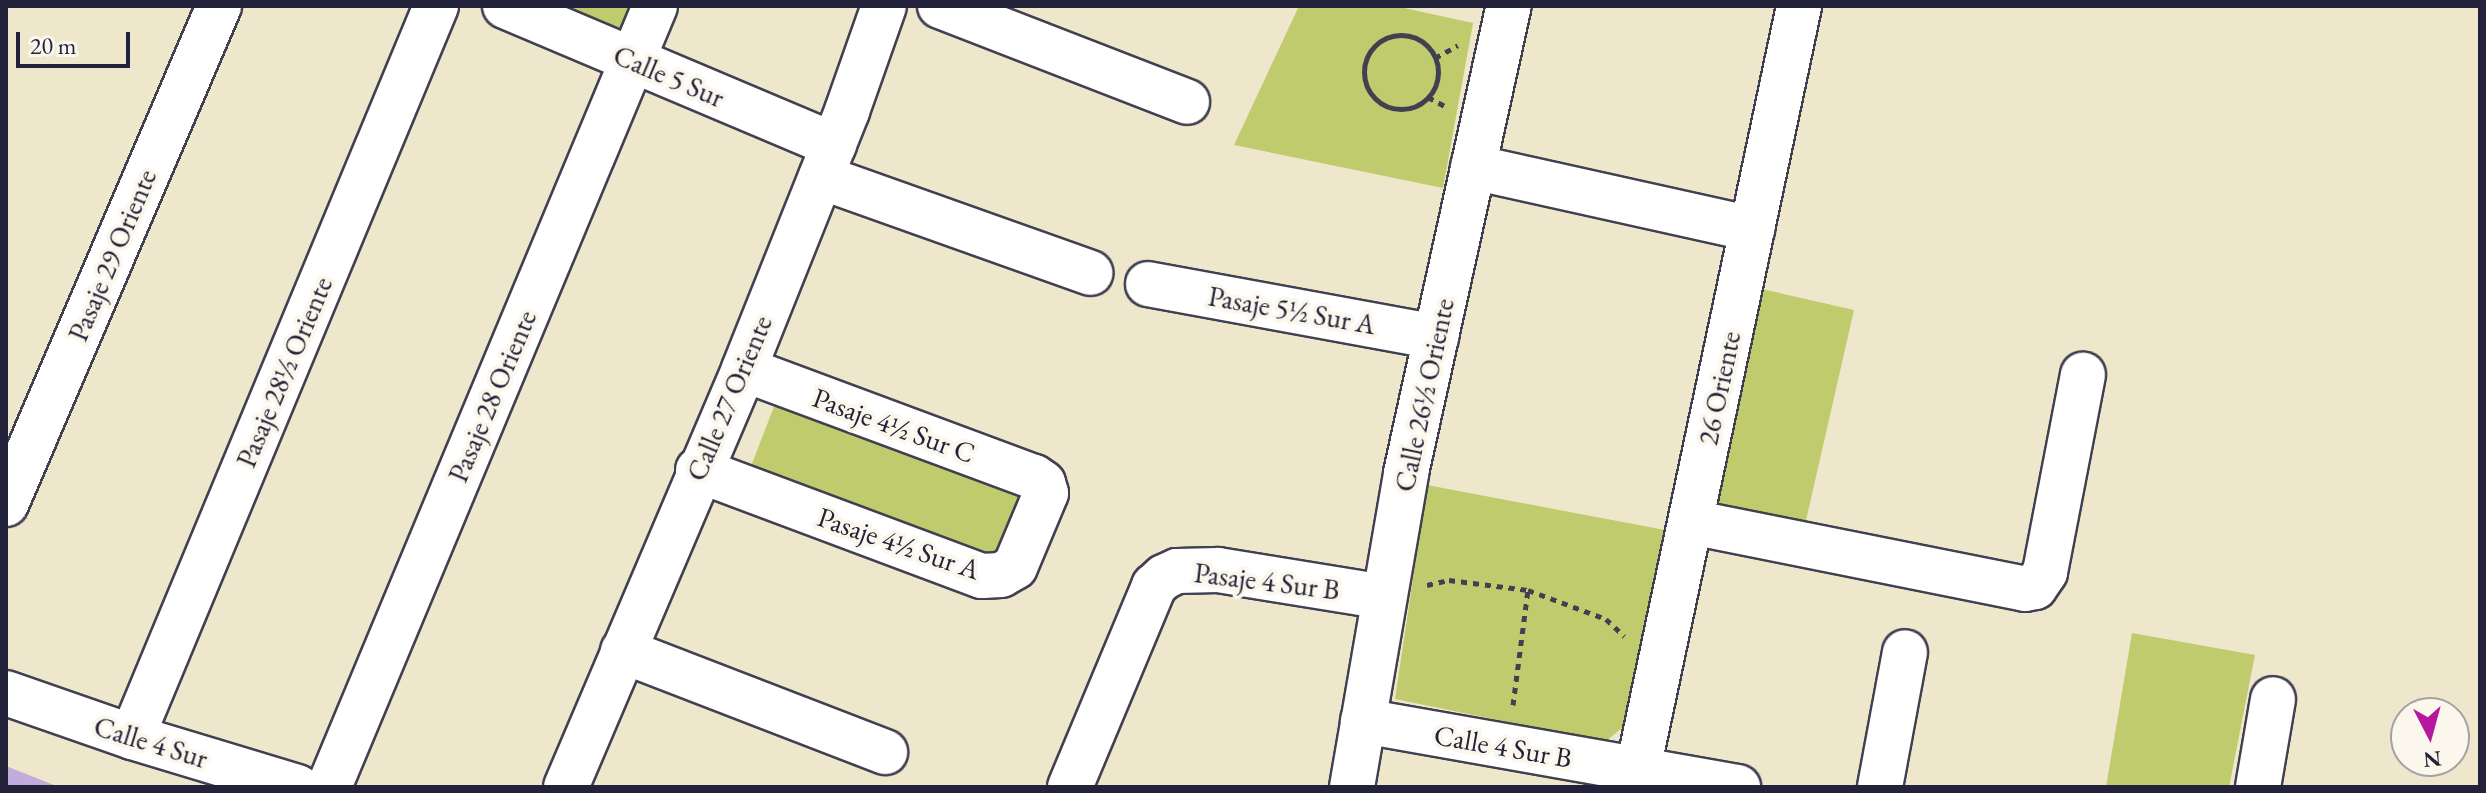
<!DOCTYPE html>
<meta charset="utf-8">
<style>
body{margin:0}
#map{position:relative;width:2486px;height:793px;overflow:hidden;background:#efe7cc;font-family:"EB Garamond",serif}
div>[style]{position:absolute}
.green>*{inset:0;background:#c0cb6d}
.building>*{inset:0;background:#c1acdd}
.path>*{height:5px;margin-top:-2.5px;transform-origin:0;background:repeating-linear-gradient(90deg,#414051 0 6px,transparent 0 12px)}
.path>.ring{margin:-2.5px;padding:0;box-sizing:content-box;background:none;border:5px solid #414051;border-radius:50%}
.roads{filter:drop-shadow(2px 0 #414051) drop-shadow(-2px 0 #414051) drop-shadow(0 2px #414051) drop-shadow(0 -2px #414051)}
.minor>*{height:44px;margin:-22px;padding:0 22px;transform-origin:22px;border-radius:22px;background:#fff}
span{translate:-50% -50%;white-space:nowrap;text-align:center;line-height:1.15;-webkit-text-stroke:8px #fbf7ec;paint-order:stroke}
.street-label{font-size:28px;color:#22223b}
.frame{position:absolute;inset:0;border:8px solid #22223b;pointer-events:none}
.north{position:absolute;left:2390px;top:697px;width:80px;height:80px;box-sizing:border-box;background:#fbf7ec;border:2px solid #a4a2a5;border-radius:50%;rotate:174deg;font-size:22px;font-weight:700;line-height:32px;text-align:center;color:#22223b}
.north::after{content:'';display:block;margin:auto;width:28px;height:36px;background:#b5179e;clip-path:polygon(50% 0,100% 100%,50% 72%,0 100%)}
.scale{position:absolute;left:16px;top:32px;width:114px;height:36px;box-sizing:border-box;border:4px solid #22223b;border-top:0;padding-left:10px;font-size:24px;line-height:28px;white-space:nowrap;color:#22223b;-webkit-text-stroke:6px #fbf7ec;paint-order:stroke}
</style>
<div id="map">
<div class="green">
<div style="clip-path:polygon(554px 6px,638px 6px,626px 37px)"></div>
<div style="clip-path:polygon(1299px 6px,1395px 6px,1473px 23px,1443px 188px,1234px 145px)"></div>
<div style="clip-path:polygon(1762px 289px,1854px 310px,1805px 525px,1715px 508px)"></div>
<div style="clip-path:polygon(780px 391px,1044px 490px,1009px 576px,748px 474px)"></div>
<div style="clip-path:polygon(1427px 485px,1665px 530px,1623px 727px,1605px 742px,1395px 699px)"></div>
<div style="clip-path:polygon(2132px 633px,2255px 655px,2229px 787px,2106px 787px)"></div>
</div>
<div class="building">
<div style="clip-path:polygon(6px 766px,59px 787px,6px 787px)"></div>
</div>
<div class="path">
<div class="ring" style="left:1364px;top:35px;width:69px;height:69px"></div>
<div style="left:1435px;top:58px;width:26px;rotate:-29deg"></div>
<div style="left:1428px;top:97px;width:19px;rotate:28deg"></div>
<div style="left:1427px;top:585px;width:23px;rotate:-13deg"></div>
<div style="left:1449px;top:580px;width:80px;rotate:7.2deg"></div>
<div style="left:1528px;top:590px;width:83px;rotate:20.4deg"></div>
<div style="left:1606px;top:619px;width:25px;rotate:43deg"></div>
<div style="left:1513px;top:705px;width:116px;rotate:-82.6deg"></div>
</div>
<div class="roads">
<div class="minor">
<div style="left:505px;top:6px;width:357px;rotate:22.9deg"></div>
<div style="left:940px;top:6px;width:265px;rotate:21.2deg"></div>
<div style="left:1473px;top:167px;width:286px;rotate:12.5deg"></div>
<div style="left:821px;top:177px;width:286px;rotate:19.6deg"></div>
<div style="left:1148px;top:284px;width:293px;rotate:10.4deg"></div>
<div style="left:698px;top:470px;width:303px;rotate:20.5deg"></div>
<div style="left:982px;top:576px;width:19px;rotate:-3deg"></div>
<div style="left:1001px;top:575px;width:16px;rotate:-30deg"></div>
<div style="left:1015px;top:567px;width:80px;rotate:-67.3deg"></div>
<div style="left:1046px;top:493px;width:10px;rotate:-107deg"></div>
<div style="left:1043px;top:483px;width:11px;rotate:-146deg"></div>
<div style="left:1034px;top:477px;width:309px;rotate:-159.6deg"></div>
<div style="left:6px;top:504px;width:542px;rotate:-66.84deg"></div>
<div style="left:1691px;top:522px;width:341px;rotate:11.3deg"></div>
<div style="left:2025px;top:589px;width:10px;rotate:-11deg"></div>
<div style="left:2035px;top:587px;width:18px;rotate:-56deg"></div>
<div style="left:2045px;top:572px;width:201px;rotate:-79.1deg"></div>
<div style="left:623px;top:651px;width:281px;rotate:21.1deg"></div>
<div style="left:6px;top:693px;width:133px;rotate:19.2deg"></div>
<div style="left:132px;top:737px;width:173px;rotate:16.8deg"></div>
<div style="left:1363px;top:721px;width:381px;rotate:10deg"></div>
<div style="left:132px;top:737px;width:792px;rotate:-67.42deg"></div>
<div style="left:1638px;top:769px;width:780px;rotate:-78.08deg"></div>
<div style="left:329px;top:787px;width:846px;rotate:-67.34deg"></div>
<div style="left:566px;top:787px;width:454px;rotate:-66.9deg"></div>
<div style="left:744px;top:369px;width:278px;rotate:-68.2deg"></div>
<div style="left:847px;top:111px;width:111px;rotate:-70.6deg"></div>
<div style="left:1070px;top:787px;width:218px;rotate:-67.3deg"></div>
<div style="left:1154px;top:586px;width:13px;rotate:-42deg"></div>
<div style="left:1164px;top:577px;width:14px;rotate:-25deg"></div>
<div style="left:1177px;top:571px;width:41px;rotate:-1.4deg"></div>
<div style="left:1218px;top:570px;width:168px;rotate:9.2deg"></div>
<div style="left:1352px;top:787px;width:319px;rotate:-80.2deg"></div>
<div style="left:1406px;top:473px;width:478px;rotate:-77.6deg"></div>
<div style="left:1880px;top:787px;width:137px;rotate:-79.5deg"></div>
<div style="left:2258px;top:787px;width:89px;rotate:-80.3deg"></div>
</div>
</div>
<div class="street-label">
<span style="left:669px;top:76px;rotate:23deg">Calle 5 Sur</span>
<span style="left:112px;top:255px;rotate:-67deg">Pasaje 29 Oriente</span>
<span style="left:1292px;top:310px;rotate:10deg">Pasaje 5½ Sur A</span>
<span style="left:284px;top:372px;rotate:-67deg">Pasaje 28½ Oriente</span>
<span style="left:1719px;top:388px;rotate:-78deg">26 Oriente</span>
<span style="left:1424px;top:395px;rotate:-78deg">Calle 26½ Oriente</span>
<span style="left:492px;top:396px;rotate:-67deg">Pasaje 28 Oriente</span>
<span style="left:729px;top:398px;rotate:-67deg">Calle 27 Oriente</span>
<span style="left:894px;top:425px;rotate:20deg">Pasaje 4½ Sur C</span>
<span style="left:899px;top:543px;rotate:19deg">Pasaje 4½ Sur A</span>
<span style="left:1267px;top:581px;rotate:7deg">Pasaje 4 Sur B</span>
<span style="left:151px;top:742px;rotate:17deg">Calle 4 Sur</span>
<span style="left:1503px;top:746px;rotate:10deg">Calle 4 Sur B</span>
</div>
<div class="frame"></div>
<div class="north">N</div>
<div class="scale">20 m</div>
</div>
